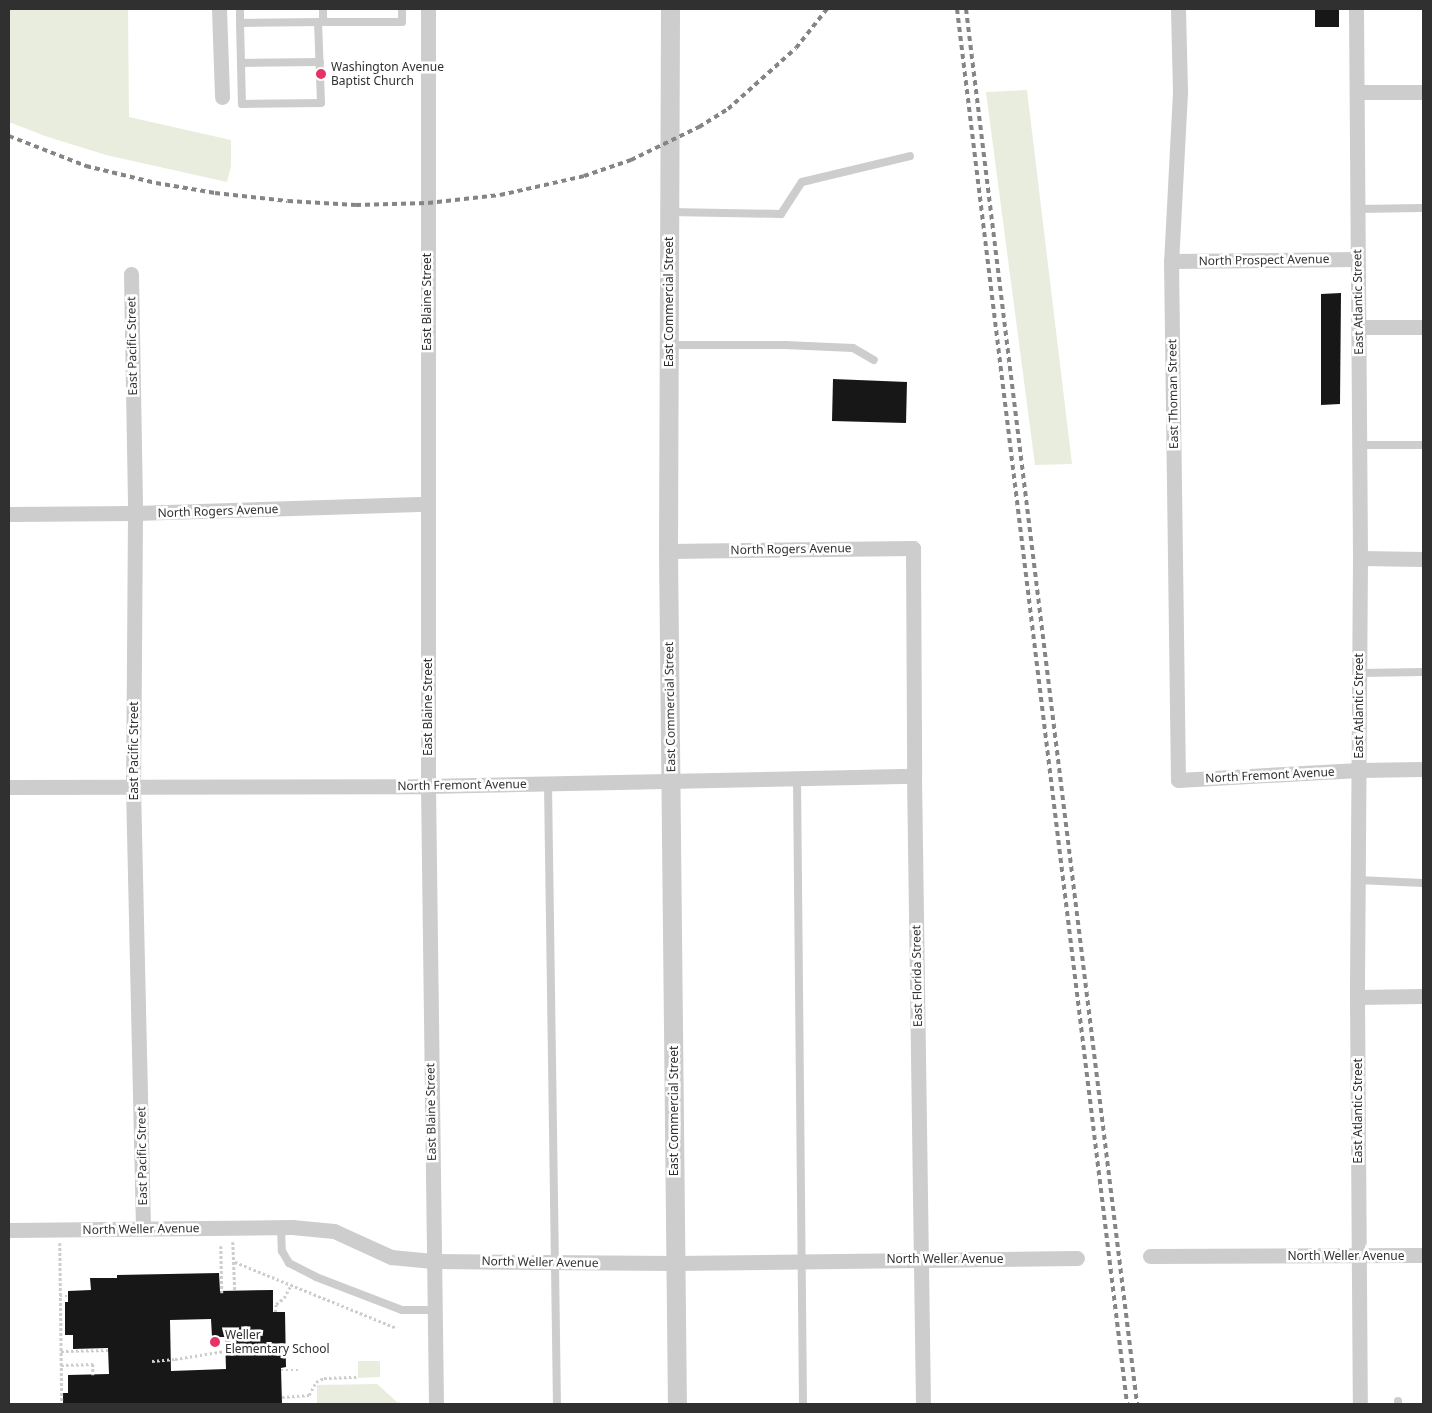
<!DOCTYPE html>
<style>
body{margin:0}
#map{position:relative;width:1432px;height:1413px;overflow:hidden;background:#fff;font-family:"Noto Sans",sans-serif}
div>[style]{position:absolute}
.green>*{inset:0;background:#e9edde}
.building>*{inset:0;background:#171717}
.path>*{height:2.5px;margin-top:-1.25px;transform-origin:0;background:repeating-linear-gradient(90deg,#cdcdcd 0 2.5px,transparent 0 5px)}
.service>*{height:8px;margin:-4px;padding:0 4px;transform-origin:4px;border-radius:4px;background:#cdcdcd}
.minor>*{height:15px;margin:-7.5px;padding:0 7.5px;transform-origin:7.5px;border-radius:7.5px;background:#cdcdcd}
.tertiary>*{height:19px;margin:-9.5px;padding:0 9.5px;transform-origin:9.5px;border-radius:9.5px;background:#cdcdcd}
.rail>*{height:4px;margin-top:-2px;transform-origin:0;background:repeating-linear-gradient(90deg,#858585 0 5px,transparent 0 9px)}
.dots>*{width:14px;height:14px;translate:-50% -50%;box-sizing:border-box;border:2px solid #fff;border-radius:50%}
span{translate:-50% -50%;white-space:nowrap;text-align:center;line-height:1.15;-webkit-text-stroke:5px #fff;paint-order:stroke}
.poi-label{font-size:12px;color:#303030}
.left{translate:0 -50%;text-align:left}
.street-label{font-size:12px;color:#303030}
.frame{position:absolute;inset:0;border:10px solid #303030;pointer-events:none}
</style>
<div id="map">
<div class="green">
<div style="clip-path:polygon(9px 9px,128px 9px,129px 117px,231px 140px,231px 166px,227px 182px,106px 155px,45px 136px,9px 122px)"></div>
<div style="clip-path:polygon(1027px 90px,1072px 464px,1035px 465px,986px 92px)"></div>
<div style="clip-path:polygon(358px 1361px,380px 1361px,380px 1377px,358px 1378px)"></div>
<div style="clip-path:polygon(377px 1384px,397px 1402px,408px 1404px,317px 1404px,317px 1385px)"></div>
</div>
<div class="building">
<div style="clip-path:polygon(1315px 9px,1339px 9px,1339px 27px,1315px 27px)"></div>
<div style="clip-path:polygon(1341px 293px,1340px 404px,1321px 405px,1321px 294px)"></div>
<div style="clip-path:polygon(833px 379px,907px 382px,906px 423px,832px 421px)"></div>
<div style="clip-path:polygon(evenodd,219px 1273px,220px 1291px,273px 1290px,273px 1312px,285px 1312px,286px 1367px,281px 1368px,282px 1404px,63px 1404px,63px 1393px,68px 1393px,68px 1375px,109px 1374px,108px 1348px,73px 1349px,73px 1335px,65px 1335px,65px 1302px,68px 1302px,68px 1291px,91px 1290px,90px 1278px,117px 1278px,117px 1275px,219px 1273px,211px 1319px,212px 1337px,225px 1337px,226px 1369px,171px 1371px,170px 1320px,211px 1319px)"></div>
</div>
<div class="path">
<div style="left:233px;top:1242px;width:49px;rotate:87.7deg"></div>
<div style="left:60px;top:1243px;width:161px;rotate:89.3deg"></div>
<div style="left:221px;top:1246px;width:47px;rotate:88.8deg"></div>
<div style="left:235px;top:1262px;width:175px;rotate:22.2deg"></div>
<div style="left:60px;top:1296px;width:8px"></div>
<div style="left:275px;top:1312px;width:8px;rotate:-83deg"></div>
<div style="left:276px;top:1304px;width:10px;rotate:-37deg"></div>
<div style="left:284px;top:1298px;width:15px;rotate:-62deg"></div>
<div style="left:61px;top:1351px;width:47px;rotate:-1.2deg"></div>
<div style="left:152px;top:1361px;width:23px;rotate:-5deg"></div>
<div style="left:175px;top:1359px;width:51px;rotate:-9.1deg"></div>
<div style="left:61px;top:1365px;width:32px;rotate:-2deg"></div>
<div style="left:93px;top:1364px;width:11px;rotate:90deg"></div>
<div style="left:281px;top:1370px;width:17px"></div>
<div style="left:282px;top:1397px;width:27px;rotate:-4deg"></div>
<div style="left:309px;top:1395px;width:15px;rotate:-62deg"></div>
<div style="left:316px;top:1382px;width:9px;rotate:-27deg"></div>
<div style="left:324px;top:1378px;width:34px;rotate:-2deg"></div>
</div>
<div class="service">
<div style="left:240px;top:9px;width:14px;rotate:90deg"></div>
<div style="left:240px;top:23px;width:83px;rotate:-0.7deg"></div>
<div style="left:323px;top:9px;width:13px;rotate:90deg"></div>
<div style="left:323px;top:22px;width:79px"></div>
<div style="left:402px;top:22px;width:13px;rotate:-90deg"></div>
<div style="left:240px;top:23px;width:81px;rotate:88.6deg"></div>
<div style="left:242px;top:104px;width:79px;rotate:-0.7deg"></div>
<div style="left:321px;top:103px;width:81px;rotate:-92.1deg"></div>
<div style="left:241px;top:63px;width:79px;rotate:-0.7deg"></div>
<div style="left:1357px;top:209px;width:66px;rotate:-0.9deg"></div>
<div style="left:670px;top:212px;width:111px;rotate:1deg"></div>
<div style="left:781px;top:214px;width:38px;rotate:-57deg"></div>
<div style="left:802px;top:182px;width:111px;rotate:-13.5deg"></div>
<div style="left:669px;top:345px;width:116px"></div>
<div style="left:785px;top:345px;width:68px;rotate:2.5deg"></div>
<div style="left:853px;top:348px;width:24px;rotate:30deg"></div>
<div style="left:1360px;top:445px;width:63px"></div>
<div style="left:1360px;top:673px;width:63px;rotate:-0.9deg"></div>
<div style="left:797px;top:779px;width:625px;rotate:89.45deg"></div>
<div style="left:548px;top:784px;width:620px;rotate:89.17deg"></div>
<div style="left:1358px;top:880px;width:65px;rotate:2.6deg"></div>
<div style="left:281px;top:1227px;width:24px;rotate:88deg"></div>
<div style="left:282px;top:1251px;width:14px;rotate:60deg"></div>
<div style="left:289px;top:1263px;width:30px;rotate:27deg"></div>
<div style="left:316px;top:1277px;width:92px;rotate:21deg"></div>
<div style="left:402px;top:1310px;width:32px"></div>
<div style="left:1398px;top:1401px;width:3px;rotate:90deg"></div>
</div>
<div class="minor">
<div style="left:219px;top:9px;width:88px;rotate:88deg"></div>
<div style="left:428px;top:9px;width:777px;rotate:90deg"></div>
<div style="left:428px;top:786px;width:618px;rotate:89.26deg"></div>
<div style="left:1178px;top:9px;width:83px;rotate:88.6deg"></div>
<div style="left:1180px;top:92px;width:169px;rotate:93deg"></div>
<div style="left:1171px;top:261px;width:519px;rotate:89.23deg"></div>
<div style="left:1178px;top:780px;width:181px;rotate:-3.2deg"></div>
<div style="left:1359px;top:770px;width:64px;rotate:-0.9deg"></div>
<div style="left:1356px;top:9px;width:549px;rotate:89.58deg"></div>
<div style="left:1360px;top:558px;width:439px;rotate:90.4deg"></div>
<div style="left:1357px;top:997px;width:407px;rotate:89.6deg"></div>
<div style="left:1357px;top:92px;width:66px"></div>
<div style="left:1171px;top:261px;width:186px;rotate:-0.6deg"></div>
<div style="left:131px;top:274px;width:239px;rotate:89deg"></div>
<div style="left:135px;top:513px;width:274px;rotate:90.4deg"></div>
<div style="left:133px;top:787px;width:441px;rotate:88.7deg"></div>
<div style="left:1359px;top:327px;width:64px"></div>
<div style="left:9px;top:514px;width:126px;rotate:-0.5deg"></div>
<div style="left:135px;top:513px;width:292px;rotate:-1.8deg"></div>
<div style="left:668px;top:551px;width:245px;rotate:-0.7deg"></div>
<div style="left:913px;top:548px;width:228px;rotate:89.7deg"></div>
<div style="left:914px;top:776px;width:628px;rotate:89.18deg"></div>
<div style="left:1360px;top:558px;width:63px;rotate:0.9deg"></div>
<div style="left:9px;top:787px;width:419px;rotate:-0.1deg"></div>
<div style="left:428px;top:786px;width:486px;rotate:-1.2deg"></div>
<div style="left:1357px;top:997px;width:66px;rotate:-0.9deg"></div>
<div style="left:9px;top:1230px;width:283px;rotate:-0.6deg"></div>
<div style="left:292px;top:1227px;width:42px;rotate:5.4deg"></div>
<div style="left:334px;top:1231px;width:63px;rotate:24.5deg"></div>
<div style="left:391px;top:1257px;width:42px;rotate:5.4deg"></div>
<div style="left:433px;top:1261px;width:242px;rotate:0.5deg"></div>
<div style="left:675px;top:1263px;width:402px;rotate:-0.7deg"></div>
<div style="left:1150px;top:1256px;width:273px;rotate:-0.2deg"></div>
</div>
<div class="tertiary">
<div style="left:670px;top:9px;width:542px;rotate:90.21deg"></div>
<div style="left:668px;top:551px;width:853px;rotate:89.4deg"></div>
</div>
<div class="rail">
<div style="left:957px;top:9px;width:1405px;rotate:83.05deg"></div>
<div style="left:966px;top:9px;width:1405px;rotate:83.01deg"></div>
<div style="left:9px;top:136px;width:83px;rotate:21.3deg"></div>
<div style="left:86px;top:166px;width:72px;rotate:13.7deg"></div>
<div style="left:156px;top:183px;width:60px;rotate:9.6deg"></div>
<div style="left:215px;top:193px;width:73px;rotate:6.3deg"></div>
<div style="left:288px;top:201px;width:68px;rotate:3.4deg"></div>
<div style="left:356px;top:205px;width:72px;rotate:-1.6deg"></div>
<div style="left:428px;top:203px;width:72px;rotate:-6.3deg"></div>
<div style="left:500px;top:195px;width:86px;rotate:-12.7deg"></div>
<div style="left:584px;top:176px;width:50px;rotate:-18.8deg"></div>
<div style="left:631px;top:160px;width:76px;rotate:-25.9deg"></div>
<div style="left:699px;top:127px;width:34px;rotate:-32deg"></div>
<div style="left:728px;top:109px;width:91px;rotate:-41.9deg"></div>
<div style="left:796px;top:48px;width:50px;rotate:-51.5deg"></div>
</div>
<div class="dots">
<div style="left:321px;top:74px;background:#e53463"></div>
<div style="left:215px;top:1342px;background:#e53463"></div>
</div>
<div class="poi-label">
<span class="left" style="left:331px;top:74px">Washington Avenue<br>Baptist Church</span>
<span class="left" style="left:225px;top:1342px">Weller<br>Elementary School</span>
</div>
<div class="street-label">
<span style="left:1264px;top:260px;rotate:-1deg">North Prospect Avenue</span>
<span style="left:427px;top:302px;rotate:-90deg">East Blaine Street</span>
<span style="left:669px;top:302px;rotate:-90deg">East Commercial Street</span>
<span style="left:1358px;top:302px;rotate:-91deg">East Atlantic Street</span>
<span style="left:132px;top:346px;rotate:-91deg">East Pacific Street</span>
<span style="left:1173px;top:394px;rotate:-91deg">East Thoman Street</span>
<span style="left:218px;top:511px;rotate:-2deg">North Rogers Avenue</span>
<span style="left:791px;top:549px;rotate:-1deg">North Rogers Avenue</span>
<span style="left:1359px;top:706px;rotate:-90deg">East Atlantic Street</span>
<span style="left:428px;top:707px;rotate:-90deg">East Blaine Street</span>
<span style="left:670px;top:707px;rotate:-91deg">East Commercial Street</span>
<span style="left:134px;top:751px;rotate:-90deg">East Pacific Street</span>
<span style="left:1270px;top:775px;rotate:-3deg">North Fremont Avenue</span>
<span style="left:462px;top:785px;rotate:-1deg">North Fremont Avenue</span>
<span style="left:917px;top:976px;rotate:-91deg">East Florida Street</span>
<span style="left:674px;top:1111px;rotate:-90deg">East Commercial Street</span>
<span style="left:1358px;top:1111px;rotate:-90deg">East Atlantic Street</span>
<span style="left:431px;top:1112px;rotate:-91deg">East Blaine Street</span>
<span style="left:142px;top:1156px;rotate:-91deg">East Pacific Street</span>
<span style="left:141px;top:1229px;rotate:-1deg">North Weller Avenue</span>
<span style="left:1346px;top:1256px">North Weller Avenue</span>
<span style="left:945px;top:1259px">North Weller Avenue</span>
<span style="left:540px;top:1262px;rotate:1deg">North Weller Avenue</span>
</div>
<div class="frame"></div>
</div>
